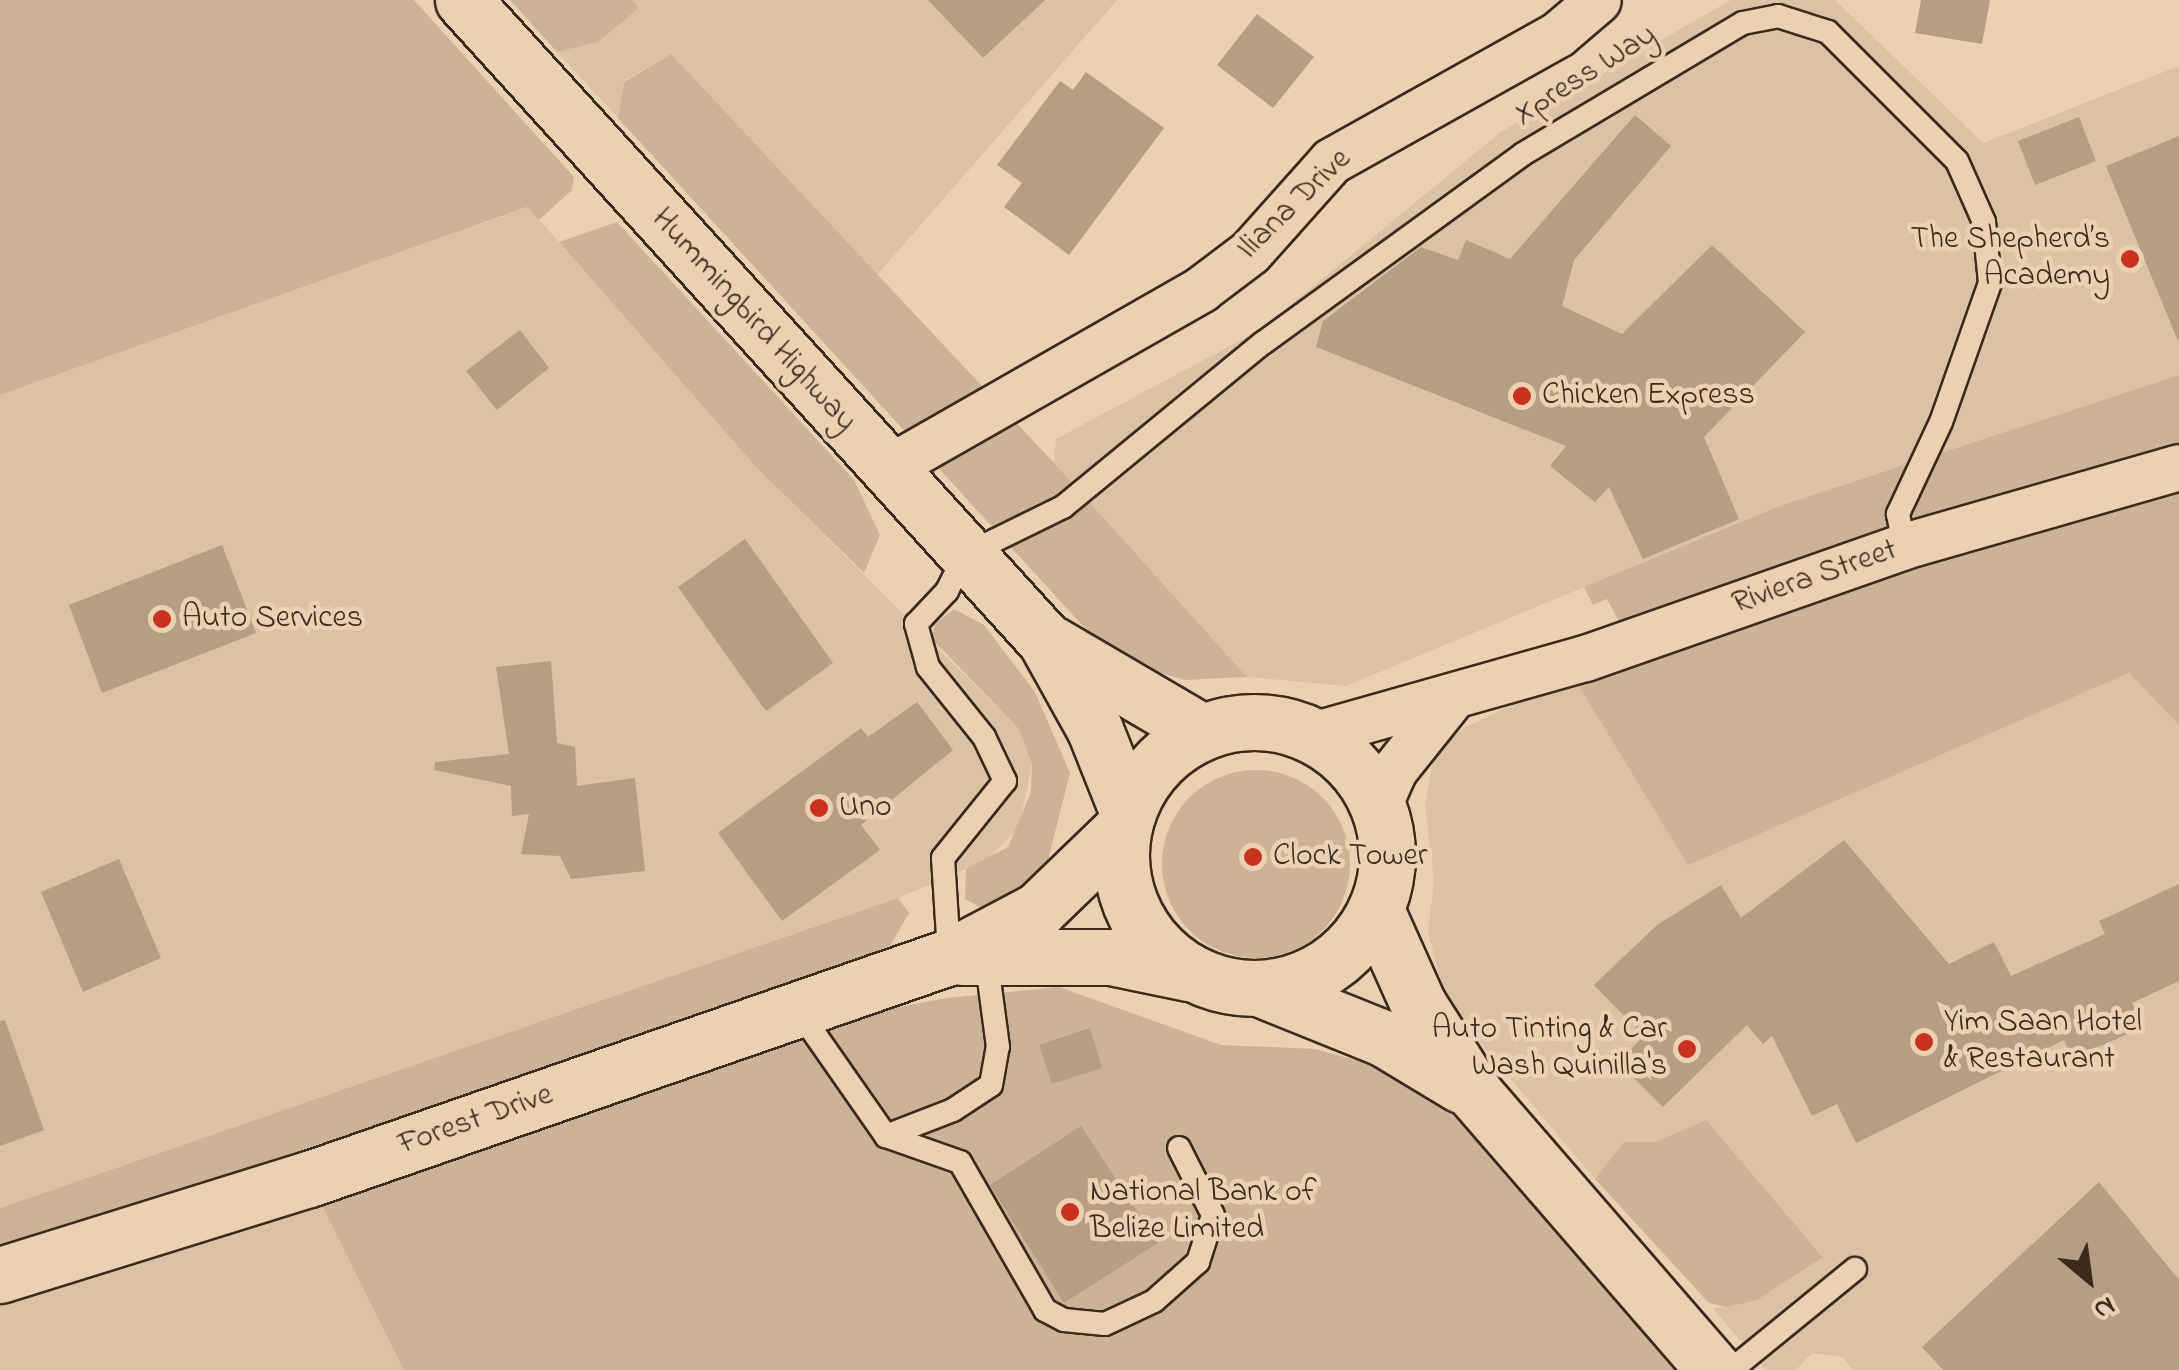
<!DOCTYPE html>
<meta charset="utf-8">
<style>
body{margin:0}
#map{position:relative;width:2179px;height:1370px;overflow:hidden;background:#ebd1b2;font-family:"Indie Flower",sans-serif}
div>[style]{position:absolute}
.built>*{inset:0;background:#dac2a4}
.green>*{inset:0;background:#cbb397}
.round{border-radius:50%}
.building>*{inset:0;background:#b49e84}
.roads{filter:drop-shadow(2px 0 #3b2a1e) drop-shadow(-2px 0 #3b2a1e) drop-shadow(0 2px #3b2a1e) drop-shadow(0 -2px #3b2a1e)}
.service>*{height:22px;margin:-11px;padding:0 11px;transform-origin:11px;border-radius:11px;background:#ebd1b2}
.minor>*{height:45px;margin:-22.5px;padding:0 22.5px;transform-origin:22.5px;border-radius:22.5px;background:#ebd1b2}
.secondary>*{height:55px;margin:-27.5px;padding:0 27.5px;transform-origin:27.5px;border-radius:27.5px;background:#ebd1b2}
.primary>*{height:55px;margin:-27.5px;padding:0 27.5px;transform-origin:27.5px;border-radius:27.5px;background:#ebd1b2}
.primary>.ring{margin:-27.5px;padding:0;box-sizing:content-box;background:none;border:55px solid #ebd1b2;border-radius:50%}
.dots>*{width:28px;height:28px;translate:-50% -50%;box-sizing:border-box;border:5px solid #ebd1b2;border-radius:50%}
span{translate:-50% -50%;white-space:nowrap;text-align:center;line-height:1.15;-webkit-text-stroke:9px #ebd1b2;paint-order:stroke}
.street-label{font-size:32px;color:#3b2a1e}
.poi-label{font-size:32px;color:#3b2a1e}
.right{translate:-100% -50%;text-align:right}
.left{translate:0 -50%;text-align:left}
.north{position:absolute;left:2039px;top:1230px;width:100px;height:100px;-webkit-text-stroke:8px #ebd1b2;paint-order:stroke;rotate:151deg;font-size:28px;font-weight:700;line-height:40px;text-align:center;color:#3b2a1e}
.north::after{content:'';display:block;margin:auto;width:35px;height:45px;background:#3b2a1e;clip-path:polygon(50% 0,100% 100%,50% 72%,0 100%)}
</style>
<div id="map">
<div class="built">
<div style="clip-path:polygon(632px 0,1117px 0,877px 275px,671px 54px,624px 81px,618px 118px,557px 52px,598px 42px,639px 8px)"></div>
<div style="clip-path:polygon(1731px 0,1835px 0,1983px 143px,2179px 66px,2179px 375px,1782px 505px,1346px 686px,1247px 677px,1054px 463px,1056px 439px,1260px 330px,1501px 132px)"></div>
<div style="clip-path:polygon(528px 207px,756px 467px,1018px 728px,1032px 764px,1019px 827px,987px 860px,898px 898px,0 1208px,0 395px)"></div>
<div style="clip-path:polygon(2129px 673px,2179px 725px,2179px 1370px,1853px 1370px,1842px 1357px,1812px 1353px,1796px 1370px,1766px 1370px,1713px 1309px,1757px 1300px,1823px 1256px,1706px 1121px,1656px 1142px,1624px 1142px,1595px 1179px,1447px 1003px,1428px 932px,1434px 881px,1425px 805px,1435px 753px,1462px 729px,1572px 675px,1688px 864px)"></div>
<div style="clip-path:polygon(309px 1179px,404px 1370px,0 1370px,0 1287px)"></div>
</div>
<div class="green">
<div style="clip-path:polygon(0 0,414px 0,574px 177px,572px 190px,539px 220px,527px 207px,0 395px)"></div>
<div style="clip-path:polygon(510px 0,632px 0,639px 8px,598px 42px,557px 52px)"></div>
<div style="clip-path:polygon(671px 54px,1054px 463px,1247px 677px,1184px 680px,1137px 665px,1083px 626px,618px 118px,624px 82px)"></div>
<div style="clip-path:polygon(617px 222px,854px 480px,880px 535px,864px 573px,756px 467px,559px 242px)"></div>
<div style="clip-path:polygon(2179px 375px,2179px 725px,2129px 673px,1688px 865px,1572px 675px,1633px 648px,1607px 599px,1593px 605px,1584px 587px,1782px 505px)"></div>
<div style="clip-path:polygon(954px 609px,984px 625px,1035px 692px,1070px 773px,1046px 868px,985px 910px,965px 899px,966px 869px,1008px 847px,1031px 792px,1032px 764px,1018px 728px,932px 639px,935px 624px)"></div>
<div class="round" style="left:1162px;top:770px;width:188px;height:188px"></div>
<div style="clip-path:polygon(898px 898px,909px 913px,890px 946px,691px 1022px,0 1249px,0 1208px)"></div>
<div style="clip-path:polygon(1059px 987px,1221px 1045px,1315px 1049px,1384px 1068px,1462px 1123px,1679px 1370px,404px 1370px,309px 1179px,696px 1045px,947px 998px)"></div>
<div style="clip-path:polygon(1706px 1120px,1823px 1257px,1757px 1300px,1726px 1307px,1709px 1303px,1595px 1179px,1624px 1142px,1656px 1142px)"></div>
</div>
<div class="building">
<div style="clip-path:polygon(928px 0,1045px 0,983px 58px)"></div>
<div style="clip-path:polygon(1921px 0,1990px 0,1982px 44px,1915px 33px)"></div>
<div style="clip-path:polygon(1257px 14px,1314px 57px,1273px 108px,1217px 65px)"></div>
<div style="clip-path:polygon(1086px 72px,1164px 128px,1069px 255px,1004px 207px,1022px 183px,997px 165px,1060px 81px,1073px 90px)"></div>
<div style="clip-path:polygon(1635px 115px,1671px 146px,1574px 260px,1562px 306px,1622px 334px,1712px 245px,1805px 332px,1704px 437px,1739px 519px,1643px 559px,1609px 487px,1595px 502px,1550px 466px,1566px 446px,1316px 347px,1323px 321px,1421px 247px,1458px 260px,1466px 240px,1510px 259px)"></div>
<div style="clip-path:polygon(2079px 117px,2096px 161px,2035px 185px,2018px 141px)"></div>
<div style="clip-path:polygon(2179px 136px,2179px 340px,2178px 341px,2106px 166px)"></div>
<div style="clip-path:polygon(520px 330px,549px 368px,497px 410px,466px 371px)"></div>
<div style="clip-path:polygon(745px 539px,833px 663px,766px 711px,678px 587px)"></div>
<div style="clip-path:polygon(222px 545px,256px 633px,102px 693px,69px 605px)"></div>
<div style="clip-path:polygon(551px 661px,557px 743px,575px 747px,577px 786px,635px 778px,645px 871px,571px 879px,560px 856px,521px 854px,529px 814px,512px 816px,511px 786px,434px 770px,435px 762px,509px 754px,496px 667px)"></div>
<div style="clip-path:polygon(917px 702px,953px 750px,861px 825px,880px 850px,782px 921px,718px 833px,861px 728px,868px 737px)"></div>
<div style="clip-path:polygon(1844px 840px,1949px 964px,1994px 942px,2011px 976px,2105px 934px,2099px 921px,2179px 884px,2179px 981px,2132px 1003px,2143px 1027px,2072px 1059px,2064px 1040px,1856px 1143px,1837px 1104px,1812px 1116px,1772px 1036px,1763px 1044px,1747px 1025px,1663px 1107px,1618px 1062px,1644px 1036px,1594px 985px,1657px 925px,1721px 885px,1741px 918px)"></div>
<div style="clip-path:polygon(119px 859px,161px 958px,83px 992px,41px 892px)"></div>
<div style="clip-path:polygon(5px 1020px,44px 1130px,0 1146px,0 1021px)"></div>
<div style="clip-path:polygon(1090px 1028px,1102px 1068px,1052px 1084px,1039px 1045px)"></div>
<div style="clip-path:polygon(1081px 1126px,1158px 1243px,1064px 1303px,990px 1185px)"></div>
<div style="clip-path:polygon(2099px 1182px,2179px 1280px,2179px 1370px,1943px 1370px,1922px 1347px)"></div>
</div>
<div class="roads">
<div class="service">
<div style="left:949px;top:953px;width:95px;rotate:-93.6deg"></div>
<div style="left:943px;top:858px;width:99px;rotate:-51.2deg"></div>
<div style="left:1005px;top:781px;width:49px;rotate:-115.5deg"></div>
<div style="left:984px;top:737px;width:90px;rotate:-128.7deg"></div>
<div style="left:928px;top:667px;width:45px;rotate:-105.6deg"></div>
<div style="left:916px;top:624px;width:45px;rotate:-46.8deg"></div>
<div style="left:947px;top:591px;width:40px;rotate:-63.4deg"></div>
<div style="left:965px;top:555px;width:109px;rotate:-26.1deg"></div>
<div style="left:1063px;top:507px;width:259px;rotate:-39.4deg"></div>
<div style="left:1263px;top:343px;width:321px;rotate:-36deg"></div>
<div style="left:1523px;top:154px;width:256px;rotate:-30.8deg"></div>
<div style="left:1743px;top:23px;width:36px;rotate:-11deg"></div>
<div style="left:1778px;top:16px;width:52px;rotate:17.7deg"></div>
<div style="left:1828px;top:32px;width:182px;rotate:45deg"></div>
<div style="left:1957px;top:161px;width:67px;rotate:66.1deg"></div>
<div style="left:1984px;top:222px;width:61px;rotate:84.4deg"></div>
<div style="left:1990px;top:283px;width:147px;rotate:109.4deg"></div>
<div style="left:1941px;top:422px;width:102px;rotate:115.1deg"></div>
<div style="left:1898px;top:514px;width:33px;rotate:79deg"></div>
<div style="left:798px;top:1010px;width:154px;rotate:55.1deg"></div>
<div style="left:886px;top:1136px;width:78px;rotate:19.4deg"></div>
<div style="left:960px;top:1162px;width:171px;rotate:60.1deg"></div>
<div style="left:1045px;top:1310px;width:21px;rotate:28deg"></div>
<div style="left:1064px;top:1320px;width:41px;rotate:5.6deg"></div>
<div style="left:1105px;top:1324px;width:54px;rotate:-25.1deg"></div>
<div style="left:1154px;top:1301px;width:59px;rotate:-41.6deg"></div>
<div style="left:1198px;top:1262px;width:49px;rotate:-72.3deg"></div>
<div style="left:1213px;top:1215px;width:75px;rotate:-116.9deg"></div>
<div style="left:886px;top:1136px;width:72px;rotate:-21.2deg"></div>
<div style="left:953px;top:1110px;width:45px;rotate:-33.3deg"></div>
<div style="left:991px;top:1085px;width:39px;rotate:-80deg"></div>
<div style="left:998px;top:1047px;width:91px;rotate:-97.6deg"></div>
<div style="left:1731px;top:1370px;width:160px;rotate:-39.2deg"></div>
</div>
<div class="minor">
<div style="left:886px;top:469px;width:363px;rotate:-29.7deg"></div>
<div style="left:1201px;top:289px;width:61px;rotate:-37.1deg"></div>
<div style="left:1250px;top:252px;width:122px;rotate:-48.3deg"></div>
<div style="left:1331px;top:161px;width:260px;rotate:-29.2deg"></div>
<div style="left:1558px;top:34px;width:52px;rotate:-40.4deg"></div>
<div style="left:1312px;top:735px;width:284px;rotate:-15.8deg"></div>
<div style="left:1585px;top:658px;width:338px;rotate:-19.3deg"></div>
<div style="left:1904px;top:546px;width:286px;rotate:-16deg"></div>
<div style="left:1378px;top:806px;width:39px;rotate:-66deg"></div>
<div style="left:1394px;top:770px;width:95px;rotate:-51.4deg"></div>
</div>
<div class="secondary">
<div style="left:962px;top:957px;width:149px"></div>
<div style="left:1111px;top:957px;width:79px;rotate:11.7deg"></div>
<div style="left:0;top:1275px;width:324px;rotate:-17.3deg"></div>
<div style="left:309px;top:1179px;width:677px;rotate:-19.13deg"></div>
<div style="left:949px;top:957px;width:101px;rotate:-27.8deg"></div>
<div style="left:1038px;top:910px;width:118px;rotate:-44deg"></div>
</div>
<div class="primary">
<div style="left:463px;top:0;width:865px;rotate:47.72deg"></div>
<div style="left:1045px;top:640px;width:103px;rotate:60.9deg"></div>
<div style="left:1095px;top:730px;width:89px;rotate:68.3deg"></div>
<div style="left:1052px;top:644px;width:174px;rotate:30.4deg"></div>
<div class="ring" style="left:1121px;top:722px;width:211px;height:211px"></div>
<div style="left:1376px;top:910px;width:103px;rotate:65.9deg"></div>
<div style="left:1418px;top:1004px;width:108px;rotate:57.5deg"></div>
<div style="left:1476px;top:1095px;width:364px;rotate:49.1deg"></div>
<div style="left:1261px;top:989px;width:131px;rotate:21.9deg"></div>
<div style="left:1383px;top:1038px;width:91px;rotate:31.1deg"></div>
</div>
</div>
<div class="dots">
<div style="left:2130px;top:259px;background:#c8321e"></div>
<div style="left:1522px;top:396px;background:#c8321e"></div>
<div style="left:162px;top:619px;background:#c8321e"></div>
<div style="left:819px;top:808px;background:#c8321e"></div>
<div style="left:1253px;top:857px;background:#c8321e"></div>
<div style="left:1924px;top:1042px;background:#c8321e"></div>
<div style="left:1687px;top:1049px;background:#c8321e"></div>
<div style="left:1070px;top:1212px;background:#c8321e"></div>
</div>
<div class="street-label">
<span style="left:1586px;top:76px;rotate:-32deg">Xpress Way</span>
<span style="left:1295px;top:205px;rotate:-44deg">Iliana Drive</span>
<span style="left:753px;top:321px;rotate:48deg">Hummingbird Highway</span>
<span style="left:1815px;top:578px;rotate:-19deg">Riviera Street</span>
<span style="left:476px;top:1121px;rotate:-19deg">Forest Drive</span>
</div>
<div class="poi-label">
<span class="right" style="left:2110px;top:259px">The Shepherd’s<br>Academy</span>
<span class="left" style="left:1542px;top:396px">Chicken Express</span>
<span class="left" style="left:182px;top:619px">Auto Services</span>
<span class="left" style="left:839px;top:808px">Uno</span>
<span class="left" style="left:1273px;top:857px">Clock Tower</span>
<span class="left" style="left:1944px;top:1042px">Yim Saan Hotel<br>&amp; Restaurant</span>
<span class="right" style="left:1667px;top:1049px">Auto Tinting &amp; Car<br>Wash Quinilla's</span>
<span class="left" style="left:1090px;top:1212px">National Bank of<br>Belize Limited</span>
</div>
<div class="north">N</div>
</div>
